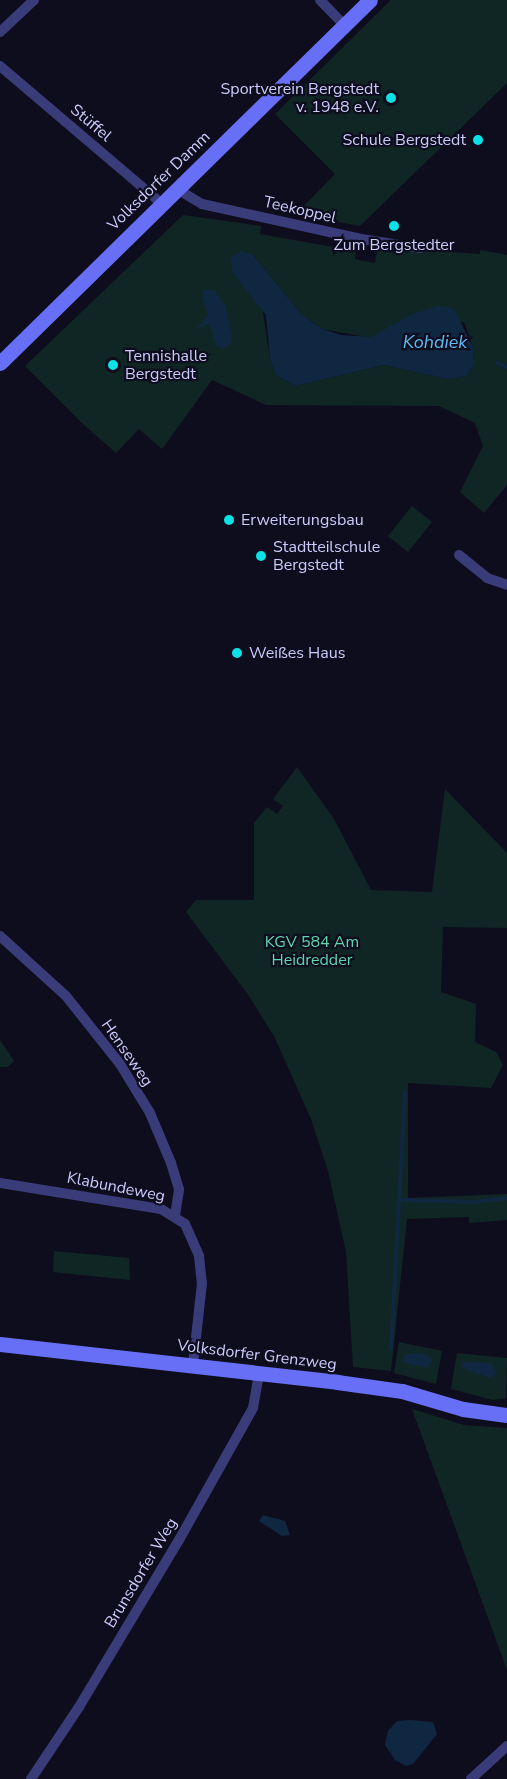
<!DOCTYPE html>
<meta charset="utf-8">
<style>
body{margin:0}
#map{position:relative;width:507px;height:1779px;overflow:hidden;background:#0e0d1d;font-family:"Nunito Sans",sans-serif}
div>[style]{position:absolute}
.green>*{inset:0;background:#102624}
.water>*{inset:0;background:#102742}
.stream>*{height:4px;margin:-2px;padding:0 2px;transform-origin:2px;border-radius:2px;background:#102742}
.street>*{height:10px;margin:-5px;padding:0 5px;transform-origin:5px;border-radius:5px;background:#3a3c79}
.secondary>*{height:15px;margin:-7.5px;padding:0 7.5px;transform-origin:7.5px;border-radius:7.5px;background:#676ff7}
.dots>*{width:16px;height:16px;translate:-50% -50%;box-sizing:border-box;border:3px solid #0e0d1d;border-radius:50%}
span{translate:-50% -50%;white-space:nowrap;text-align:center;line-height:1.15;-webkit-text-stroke:4.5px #0e0d1d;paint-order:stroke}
.poi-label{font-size:16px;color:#cdcbfc}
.right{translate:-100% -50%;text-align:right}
.left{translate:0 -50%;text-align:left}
.street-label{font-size:16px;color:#cdcbfc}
.park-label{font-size:16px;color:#5cd7af}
.water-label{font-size:18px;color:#5fbcf6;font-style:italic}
</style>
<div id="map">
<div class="green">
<div style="clip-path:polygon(391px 0,507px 0,507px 83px,360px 226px,296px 214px,335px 174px,275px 114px)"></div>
<div style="clip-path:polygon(evenodd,183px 215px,261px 226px,260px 234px,356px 251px,355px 259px,375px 263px,378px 247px,480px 254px,480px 250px,507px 255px,507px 485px,484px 513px,460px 492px,483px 446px,475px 423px,439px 406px,266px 405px,212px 380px,162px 449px,139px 429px,116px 453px,82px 423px,25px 366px,183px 215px,254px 256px,301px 314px,322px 329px,371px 338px,391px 328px,464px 322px,473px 347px,474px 364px,467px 376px,448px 379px,384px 365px,295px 386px,275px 374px,270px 358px,254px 256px)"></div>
<div style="clip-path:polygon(412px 506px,432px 522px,408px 552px,388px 536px)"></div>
<div style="clip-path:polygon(297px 767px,334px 819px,371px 890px,432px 892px,445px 789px,507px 853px,507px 928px,443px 927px,441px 992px,476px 1004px,475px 1042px,496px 1052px,503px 1065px,491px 1088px,408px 1083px,408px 1198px,507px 1194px,507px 1220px,469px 1223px,469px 1217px,407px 1219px,391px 1371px,353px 1367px,346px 1252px,328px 1171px,311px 1119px,275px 1038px,249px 996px,186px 912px,196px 900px,254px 900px,254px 823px,267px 807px,277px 814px,283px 806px,273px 799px)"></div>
<div style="clip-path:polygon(0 1040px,14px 1061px,8px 1067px,0 1067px)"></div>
<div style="clip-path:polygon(54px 1251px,129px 1258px,130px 1280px,53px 1272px)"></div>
<div style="clip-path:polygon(399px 1342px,442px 1351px,436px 1384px,394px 1373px)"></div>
<div style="clip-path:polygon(457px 1353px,507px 1358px,506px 1398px,493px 1400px,451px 1389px)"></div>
<div style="clip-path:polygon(412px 1409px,464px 1425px,507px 1428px,507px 1670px)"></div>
</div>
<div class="water">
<div style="clip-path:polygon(242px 251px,254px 256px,301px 314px,322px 329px,341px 335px,371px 337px,414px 313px,440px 306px,454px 309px,473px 347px,474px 364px,467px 376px,448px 379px,384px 365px,295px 386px,275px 374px,270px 358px,266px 315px,232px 272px,230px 258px)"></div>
<div style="clip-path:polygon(204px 290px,214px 290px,225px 305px,232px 334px,231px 344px,223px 349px,216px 345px,209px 324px,196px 329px,208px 316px,202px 297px)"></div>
<div style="clip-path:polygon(424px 1353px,433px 1360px,428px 1368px,402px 1362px,405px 1354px)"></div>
<div style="clip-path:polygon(466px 1362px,492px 1363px,497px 1374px,491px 1378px,466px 1370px,461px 1365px)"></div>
<div style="clip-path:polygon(263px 1515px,285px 1521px,290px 1535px,282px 1536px,259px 1521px)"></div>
<div style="clip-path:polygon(411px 1720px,433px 1722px,437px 1734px,413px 1764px,406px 1766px,395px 1760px,385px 1745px,388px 1731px,397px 1721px)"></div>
</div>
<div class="stream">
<div style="left:497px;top:363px;width:11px;rotate:22deg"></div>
<div style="left:399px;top:1200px;width:75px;rotate:1.5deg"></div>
<div style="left:474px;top:1202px;width:33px;rotate:-7deg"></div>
<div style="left:391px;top:1349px;width:257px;rotate:-86.9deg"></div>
</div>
<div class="street">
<div style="left:320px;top:0;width:36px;rotate:46deg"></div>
<div style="left:0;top:32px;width:47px;rotate:-43.3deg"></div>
<div style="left:0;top:66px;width:213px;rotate:40.4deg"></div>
<div style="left:177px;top:189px;width:29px;rotate:31deg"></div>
<div style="left:202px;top:204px;width:163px;rotate:12.4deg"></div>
<div style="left:361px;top:239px;width:60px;rotate:8.7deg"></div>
<div style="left:459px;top:555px;width:36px;rotate:39deg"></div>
<div style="left:487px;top:578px;width:21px;rotate:19deg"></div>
<div style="left:0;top:936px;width:89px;rotate:42.3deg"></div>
<div style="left:66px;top:996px;width:87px;rotate:51.5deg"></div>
<div style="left:120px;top:1064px;width:57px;rotate:58.5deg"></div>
<div style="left:150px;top:1113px;width:54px;rotate:67.2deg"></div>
<div style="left:171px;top:1163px;width:28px;rotate:73deg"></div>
<div style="left:179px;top:1190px;width:25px;rotate:99deg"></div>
<div style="left:0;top:1183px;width:163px;rotate:9.2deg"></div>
<div style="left:161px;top:1209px;width:28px;rotate:32deg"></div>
<div style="left:185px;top:1224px;width:35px;rotate:66deg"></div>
<div style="left:199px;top:1256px;width:27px;rotate:84deg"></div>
<div style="left:202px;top:1283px;width:82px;rotate:96.3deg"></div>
<div style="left:31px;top:1779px;width:87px;rotate:-56.3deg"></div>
<div style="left:79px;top:1707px;width:195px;rotate:-59.1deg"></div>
<div style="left:179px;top:1540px;width:151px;rotate:-60.7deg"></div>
<div style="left:253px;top:1408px;width:35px;rotate:-80deg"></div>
<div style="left:471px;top:1779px;width:49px;rotate:-42.5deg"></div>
</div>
<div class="secondary">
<div style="left:0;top:363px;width:518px;rotate:-44.45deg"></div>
<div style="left:0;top:1344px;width:339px;rotate:6.4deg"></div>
<div style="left:337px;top:1382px;width:66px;rotate:7.9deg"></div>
<div style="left:402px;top:1391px;width:64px;rotate:16.4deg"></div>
<div style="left:463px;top:1409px;width:44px;rotate:7.8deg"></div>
</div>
<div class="dots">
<div style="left:391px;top:98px;background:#0ce1e7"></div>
<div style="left:478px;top:140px;background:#0ce1e7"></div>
<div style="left:394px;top:226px;background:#0ce1e7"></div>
<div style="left:113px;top:365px;background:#0ce1e7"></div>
<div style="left:229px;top:520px;background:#0ce1e7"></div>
<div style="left:261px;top:556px;background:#0ce1e7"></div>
<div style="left:237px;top:653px;background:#0ce1e7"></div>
</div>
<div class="poi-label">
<span class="right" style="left:379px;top:98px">Sportverein Bergstedt<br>v. 1948 e.V.</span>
<span class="right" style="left:466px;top:140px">Schule Bergstedt</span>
<span style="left:394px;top:245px">Zum Bergstedter</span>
<span class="left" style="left:125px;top:365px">Tennishalle<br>Bergstedt</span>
<span class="left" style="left:241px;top:520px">Erweiterungsbau</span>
<span class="left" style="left:273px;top:556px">Stadtteilschule<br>Bergstedt</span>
<span class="left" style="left:249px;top:653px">Weißes Haus</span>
</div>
<div class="street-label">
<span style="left:91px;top:123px;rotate:40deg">Stüffel</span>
<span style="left:159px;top:181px;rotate:-44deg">Volksdorfer Damm</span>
<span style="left:300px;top:210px;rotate:13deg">Teekoppel</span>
<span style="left:127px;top:1053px;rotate:55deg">Henseweg</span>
<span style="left:116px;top:1187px;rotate:11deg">Klabundeweg</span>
<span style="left:257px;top:1355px;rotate:7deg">Volksdorfer Grenzweg</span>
<span style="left:141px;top:1573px;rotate:-59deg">Brunsdorfer Weg</span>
</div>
<div class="park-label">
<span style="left:312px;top:951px">KGV 584 Am<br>Heidredder</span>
</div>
<div class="water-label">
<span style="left:435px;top:342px">Kohdiek</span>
</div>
</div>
